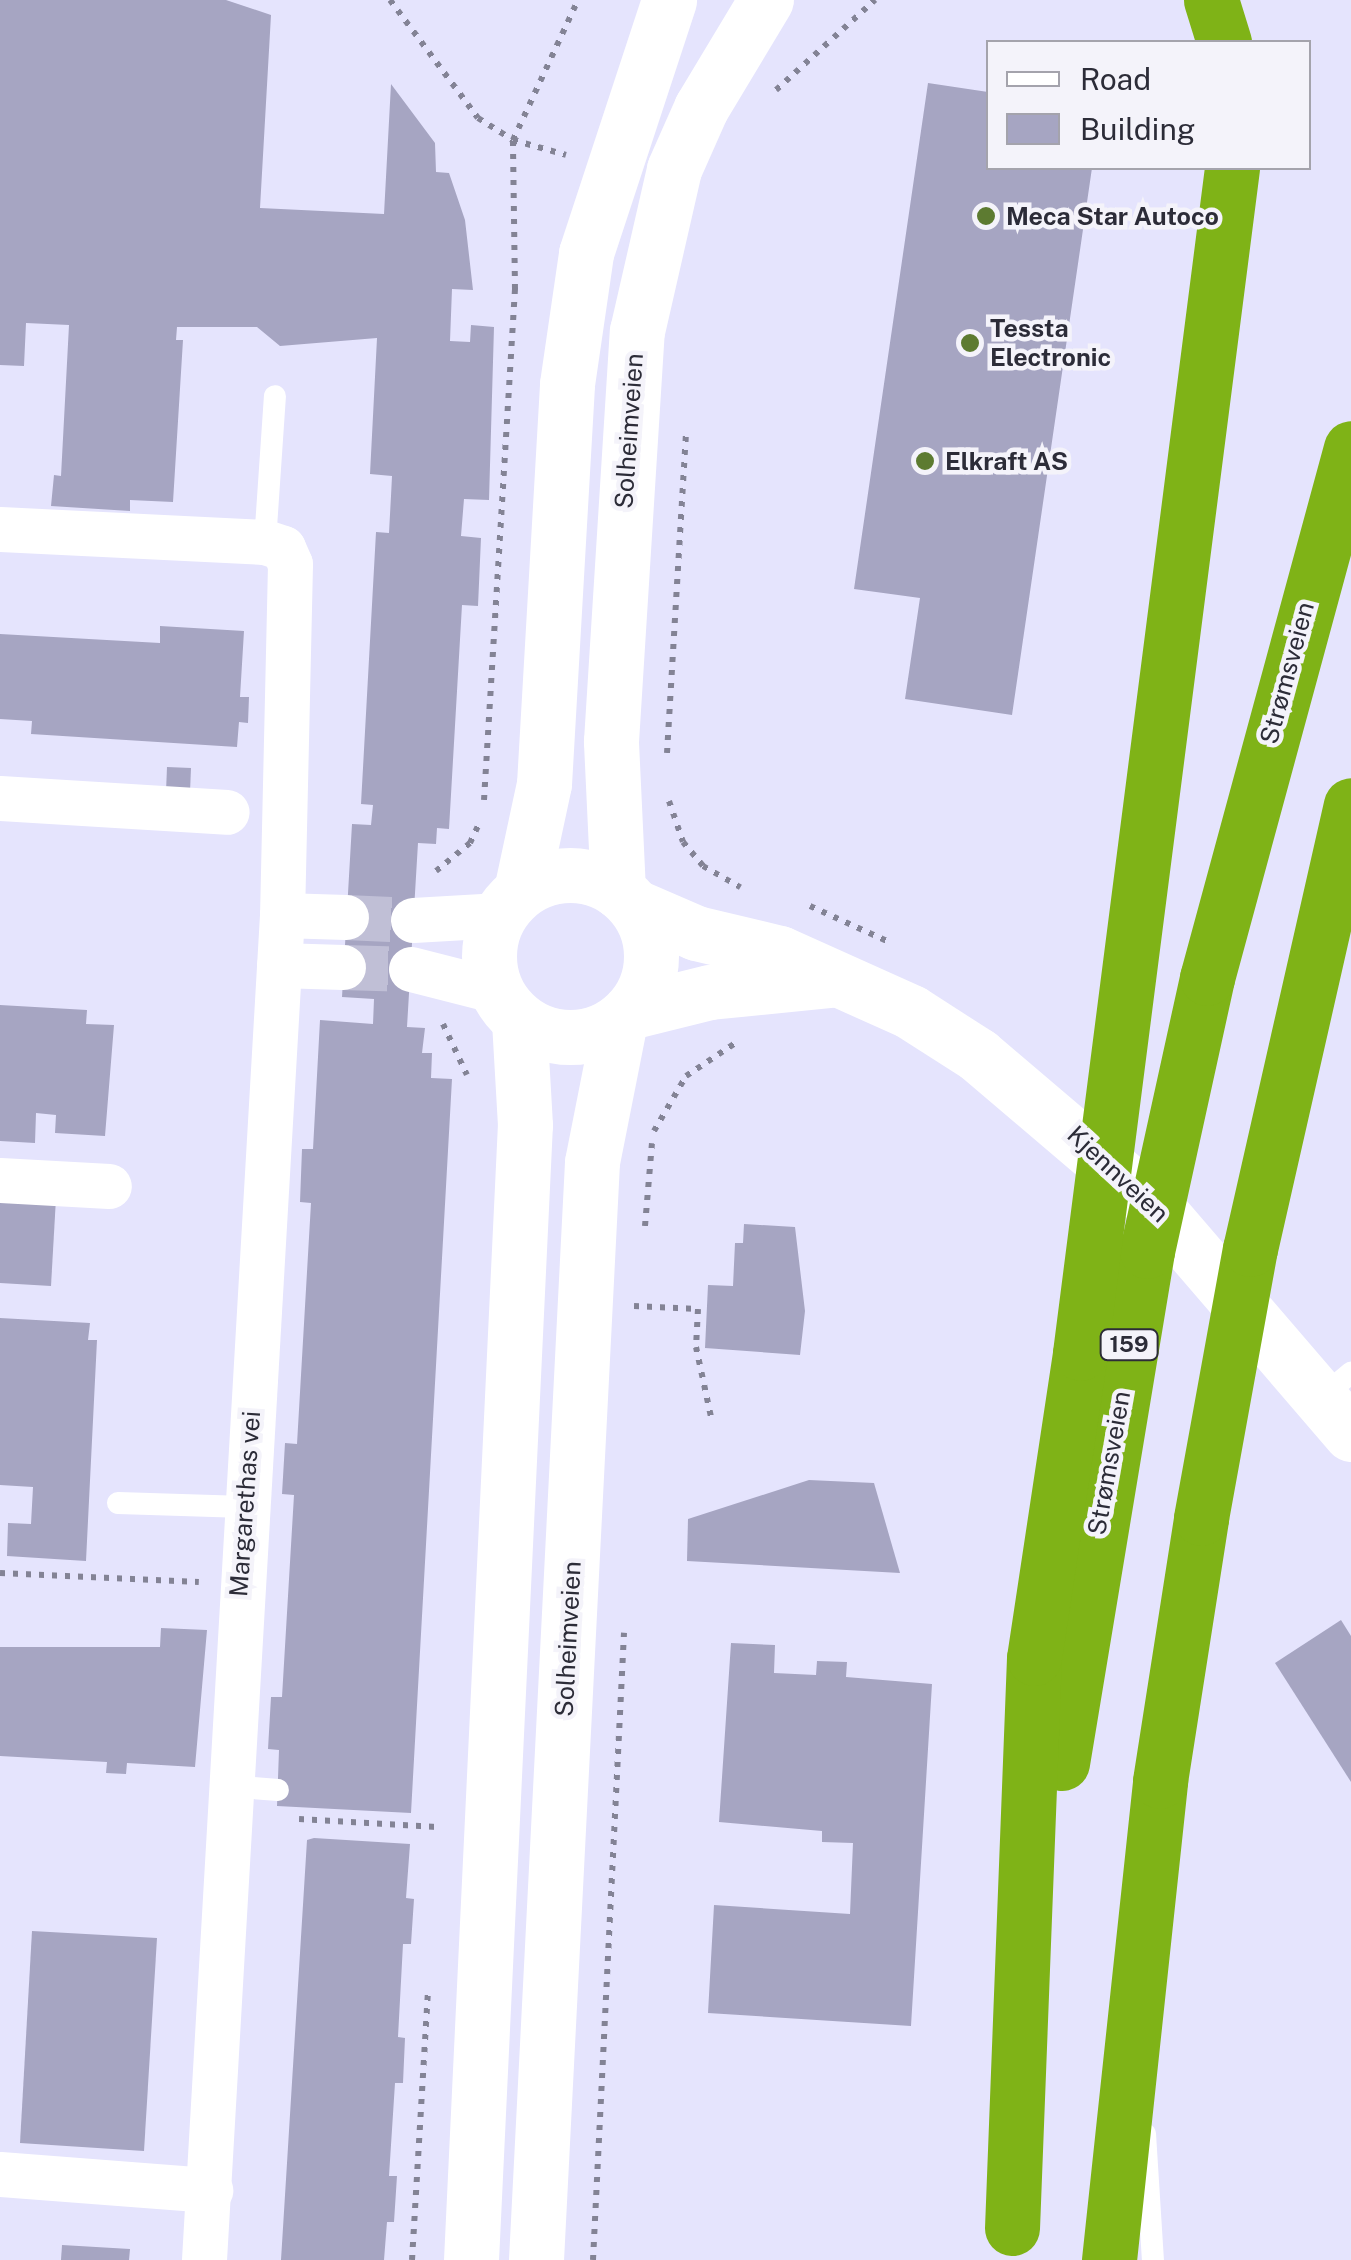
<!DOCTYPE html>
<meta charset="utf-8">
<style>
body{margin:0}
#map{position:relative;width:1351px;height:2260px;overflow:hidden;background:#e5e4fd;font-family:"Public Sans",sans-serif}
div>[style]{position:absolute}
.building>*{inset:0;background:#a6a5c2}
.street-tunnel>*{height:45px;margin-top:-22.5px;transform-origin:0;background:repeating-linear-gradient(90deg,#c0bfd6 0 45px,transparent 0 67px)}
.path>*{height:6px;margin-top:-3px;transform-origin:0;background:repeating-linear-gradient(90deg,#838395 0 5px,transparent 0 13px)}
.lane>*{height:22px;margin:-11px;padding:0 11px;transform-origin:11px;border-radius:11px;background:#fff}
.street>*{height:45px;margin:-22.5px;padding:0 22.5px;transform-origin:22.5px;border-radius:22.5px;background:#fff}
.secondary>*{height:55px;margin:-27.5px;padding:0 27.5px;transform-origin:27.5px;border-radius:27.5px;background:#fff}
.secondary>.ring{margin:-27.5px;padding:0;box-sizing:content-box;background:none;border:55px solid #fff;border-radius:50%}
.highway>*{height:55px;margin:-27.5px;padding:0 27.5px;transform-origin:27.5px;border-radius:27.5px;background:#7fb317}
.dots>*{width:28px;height:28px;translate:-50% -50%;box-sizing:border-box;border:5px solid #f4f3fa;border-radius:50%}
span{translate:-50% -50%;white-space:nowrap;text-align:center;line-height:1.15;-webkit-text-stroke:9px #f4f3fa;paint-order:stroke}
.shield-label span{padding:2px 8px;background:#f4f3fa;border:2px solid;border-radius:8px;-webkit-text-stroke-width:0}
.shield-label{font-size:22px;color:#2c2c38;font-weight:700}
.poi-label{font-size:25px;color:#2c2c38;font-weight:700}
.left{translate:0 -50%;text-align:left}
.street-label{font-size:25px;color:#2c2c38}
.legend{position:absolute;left:986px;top:40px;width:325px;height:130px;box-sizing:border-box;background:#f4f3fa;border:2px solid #a4a3ac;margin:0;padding:12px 18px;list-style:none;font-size:30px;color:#2c2c38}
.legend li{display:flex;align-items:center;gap:20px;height:50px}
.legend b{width:50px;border:2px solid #a4a3ac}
</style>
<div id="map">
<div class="building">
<div style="clip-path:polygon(0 0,226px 0,271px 15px,260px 208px,384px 214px,391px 84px,435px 143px,436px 172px,449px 173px,465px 220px,473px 290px,452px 289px,450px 341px,470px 342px,471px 325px,494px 327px,489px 500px,464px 499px,461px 536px,481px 538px,478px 606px,462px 605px,449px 829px,437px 828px,436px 844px,418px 843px,407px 1027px,425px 1028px,422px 1053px,432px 1053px,431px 1078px,452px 1079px,411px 1813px,277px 1806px,279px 1750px,268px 1749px,271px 1697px,282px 1697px,294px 1495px,282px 1494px,285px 1443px,297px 1444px,311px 1203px,300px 1202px,302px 1149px,313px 1149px,320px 1020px,373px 1024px,374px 999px,342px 997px,352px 824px,371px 825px,373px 805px,361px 804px,376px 532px,389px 533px,391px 496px,392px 476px,370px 474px,377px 338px,280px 346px,257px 327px,177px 327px,176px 340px,183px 340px,173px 502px,130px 500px,130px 511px,51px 506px,54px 475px,61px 476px,69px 325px,26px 323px,24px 366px,0 365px)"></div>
<div style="clip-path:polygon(928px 83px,988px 92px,988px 168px,1092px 168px,1012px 715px,905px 699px,920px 598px,854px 589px)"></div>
<div style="clip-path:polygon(160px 626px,244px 631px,240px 697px,249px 697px,248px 723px,239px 722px,237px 747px,31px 734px,32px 721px,0 719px,0 634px,160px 643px)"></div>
<div style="clip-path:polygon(167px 767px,191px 768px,190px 792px,166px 792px)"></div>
<div style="clip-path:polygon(0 1005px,87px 1010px,86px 1024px,114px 1025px,105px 1136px,55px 1133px,56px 1115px,36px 1113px,35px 1143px,0 1141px)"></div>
<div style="clip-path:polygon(0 1195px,56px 1198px,51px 1286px,0 1283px)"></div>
<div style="clip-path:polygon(744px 1224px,795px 1227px,805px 1311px,800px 1355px,705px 1348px,708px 1285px,733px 1286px,735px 1243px,743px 1243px)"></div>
<div style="clip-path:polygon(0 1318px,90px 1323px,88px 1340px,97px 1340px,86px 1561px,7px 1556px,8px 1523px,31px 1524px,33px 1487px,0 1485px)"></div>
<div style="clip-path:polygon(809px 1480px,874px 1483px,900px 1573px,687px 1561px,688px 1519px)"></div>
<div style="clip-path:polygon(1341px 1620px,1351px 1636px,1351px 1782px,1275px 1663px)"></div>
<div style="clip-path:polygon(161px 1628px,207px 1630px,195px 1767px,127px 1763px,126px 1774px,106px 1773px,107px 1762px,0 1756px,0 1647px,160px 1647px)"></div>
<div style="clip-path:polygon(731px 1643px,775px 1645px,774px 1673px,816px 1675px,817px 1661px,847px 1662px,846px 1677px,932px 1684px,911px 2026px,708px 2013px,714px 1905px,850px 1914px,853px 1843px,822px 1842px,822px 1831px,719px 1822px)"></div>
<div style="clip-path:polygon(314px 1838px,410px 1844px,406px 1898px,414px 1899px,411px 1944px,403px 1944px,398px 2037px,405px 2038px,403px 2083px,395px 2083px,389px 2176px,397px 2176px,394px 2222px,387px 2222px,384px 2260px,281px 2260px,307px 1840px)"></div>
<div style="clip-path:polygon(32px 1931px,157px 1938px,144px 2151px,20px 2143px)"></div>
<div style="clip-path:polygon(62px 2245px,130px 2249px,129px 2260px,61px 2260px)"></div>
</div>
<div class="street-tunnel">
<div style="left:346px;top:917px;width:67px;rotate:2.6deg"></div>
<div style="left:343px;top:967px;width:68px;rotate:1.7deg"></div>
</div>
<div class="path">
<div style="left:390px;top:0;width:147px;rotate:53.3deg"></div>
<div style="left:478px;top:118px;width:41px;rotate:32.2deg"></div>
<div style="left:513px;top:140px;width:55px;rotate:15.8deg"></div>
<div style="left:776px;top:90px;width:134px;rotate:-42.3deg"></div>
<div style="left:667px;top:753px;width:322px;rotate:-86.6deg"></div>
<div style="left:484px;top:800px;width:512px;rotate:-86.53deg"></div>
<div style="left:515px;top:289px;width:149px;rotate:-90.8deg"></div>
<div style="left:513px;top:140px;width:154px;rotate:-65.1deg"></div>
<div style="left:669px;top:801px;width:43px;rotate:71.1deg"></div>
<div style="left:683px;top:842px;width:31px;rotate:50deg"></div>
<div style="left:703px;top:866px;width:43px;rotate:29.6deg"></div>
<div style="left:436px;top:871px;width:44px;rotate:-39.5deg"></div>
<div style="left:470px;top:843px;width:23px;rotate:-65deg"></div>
<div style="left:810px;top:906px;width:87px;rotate:24.5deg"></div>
<div style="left:443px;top:1024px;width:56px;rotate:64.8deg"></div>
<div style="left:654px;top:1131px;width:64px;rotate:-59.8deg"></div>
<div style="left:686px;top:1076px;width:58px;rotate:-33.7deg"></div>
<div style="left:645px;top:1226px;width:83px;rotate:-85.2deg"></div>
<div style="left:634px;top:1306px;width:64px;rotate:2.7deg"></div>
<div style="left:698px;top:1309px;width:38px;rotate:93deg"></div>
<div style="left:696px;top:1347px;width:72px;rotate:77.9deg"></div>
<div style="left:0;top:1573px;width:199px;rotate:2.6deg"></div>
<div style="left:299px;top:1819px;width:138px;rotate:3.3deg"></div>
<div style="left:412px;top:2260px;width:268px;rotate:-86.6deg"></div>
<div style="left:593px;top:2260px;width:628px;rotate:-87.17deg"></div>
</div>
<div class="lane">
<div style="left:265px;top:542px;width:146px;rotate:-86.1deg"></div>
<div style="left:1322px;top:1397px;width:38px;rotate:-40deg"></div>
<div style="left:118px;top:1503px;width:127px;rotate:1.8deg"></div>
<div style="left:227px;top:1786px;width:51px;rotate:4.5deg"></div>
<div style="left:1145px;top:2134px;width:126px;rotate:86.4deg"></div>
</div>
<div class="street">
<div style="left:0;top:529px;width:265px;rotate:2.8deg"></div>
<div style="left:265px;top:542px;width:19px;rotate:18deg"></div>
<div style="left:283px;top:548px;width:17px;rotate:66deg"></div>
<div style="left:290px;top:564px;width:351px;rotate:91.3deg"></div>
<div style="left:282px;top:915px;width:1347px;rotate:93.32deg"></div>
<div style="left:0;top:798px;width:227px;rotate:3.5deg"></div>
<div style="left:282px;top:915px;width:64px;rotate:1.8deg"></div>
<div style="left:413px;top:920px;width:87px;rotate:-3.3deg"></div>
<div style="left:279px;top:965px;width:64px;rotate:1.8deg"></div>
<div style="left:411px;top:969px;width:89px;rotate:14.3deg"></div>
<div style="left:0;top:1180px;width:109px;rotate:3.2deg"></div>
<div style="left:0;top:2174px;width:211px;rotate:4.4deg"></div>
</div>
<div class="secondary">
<div class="ring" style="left:489px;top:875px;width:107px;height:107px"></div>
<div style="left:521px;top:891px;width:109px;rotate:-77.9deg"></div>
<div style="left:544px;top:784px;width:401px;rotate:-86.7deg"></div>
<div style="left:567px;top:384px;width:132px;rotate:-81.7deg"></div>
<div style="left:586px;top:253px;width:266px;rotate:-71.8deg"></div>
<div style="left:618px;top:891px;width:150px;rotate:-92.7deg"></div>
<div style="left:611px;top:741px;width:411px;rotate:-86.4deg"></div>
<div style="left:637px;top:331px;width:166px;rotate:-77.1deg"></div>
<div style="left:674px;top:169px;width:67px;rotate:-66.1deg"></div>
<div style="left:701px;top:108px;width:126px;rotate:-59deg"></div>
<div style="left:636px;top:907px;width:65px;rotate:23.4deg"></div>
<div style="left:696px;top:933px;width:86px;rotate:13.4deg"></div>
<div style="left:780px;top:953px;width:144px;rotate:24.2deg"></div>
<div style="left:911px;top:1012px;width:80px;rotate:32.7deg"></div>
<div style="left:978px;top:1055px;width:231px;rotate:40.4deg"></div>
<div style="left:1154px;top:1205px;width:302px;rotate:49.3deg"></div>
<div style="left:629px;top:1012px;width:83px;rotate:-13.9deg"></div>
<div style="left:710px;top:992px;width:121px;rotate:-5.7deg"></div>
<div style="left:471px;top:2260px;width:1136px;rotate:-87.28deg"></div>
<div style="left:525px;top:1125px;width:105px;rotate:-93.3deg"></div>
<div style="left:536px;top:2260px;width:1099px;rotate:-87.08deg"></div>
<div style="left:592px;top:1162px;width:144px;rotate:-78.8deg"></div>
</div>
<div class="highway">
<div style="left:1211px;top:0;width:44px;rotate:72.8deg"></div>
<div style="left:1062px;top:1763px;width:519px;rotate:-80.57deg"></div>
<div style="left:1147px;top:1251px;width:280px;rotate:-77.6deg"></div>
<div style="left:1207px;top:978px;width:549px;rotate:-74.8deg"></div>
<div style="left:1012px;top:2228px;width:570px;rotate:-87.79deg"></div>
<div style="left:1034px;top:1658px;width:308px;rotate:-81.4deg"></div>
<div style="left:1080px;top:1353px;width:1195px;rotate:-82.69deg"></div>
<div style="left:1109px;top:2260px;width:482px;rotate:-83.9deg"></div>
<div style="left:1160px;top:1781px;width:266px;rotate:-81.1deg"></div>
<div style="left:1201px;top:1518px;width:273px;rotate:-79.7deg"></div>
<div style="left:1250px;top:1249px;width:455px;rotate:-77.2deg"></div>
</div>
<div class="dots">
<div style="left:986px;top:216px;background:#5d7b31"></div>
<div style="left:970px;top:343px;background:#5d7b31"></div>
<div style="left:925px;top:461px;background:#5d7b31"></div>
</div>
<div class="shield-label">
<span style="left:1129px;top:1345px">159</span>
</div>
<div class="poi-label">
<span class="left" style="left:1006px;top:216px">Meca Star Autoco</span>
<span class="left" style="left:990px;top:343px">Tessta<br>Electronic</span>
<span class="left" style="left:945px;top:461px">Elkraft AS</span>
</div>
<div class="street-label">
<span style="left:629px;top:431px;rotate:-86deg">Solheimveien</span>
<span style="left:1287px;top:673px;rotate:-75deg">Strømsveien</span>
<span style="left:1118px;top:1174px;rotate:43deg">Kjennveien</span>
<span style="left:1109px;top:1463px;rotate:-80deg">Strømsveien</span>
<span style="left:245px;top:1504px;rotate:-86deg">Margarethas vei</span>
<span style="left:568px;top:1639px;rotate:-87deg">Solheimveien</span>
</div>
<ul class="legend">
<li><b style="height:12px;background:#fff"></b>Road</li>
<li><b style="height:28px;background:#a6a5c2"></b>Building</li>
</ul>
</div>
